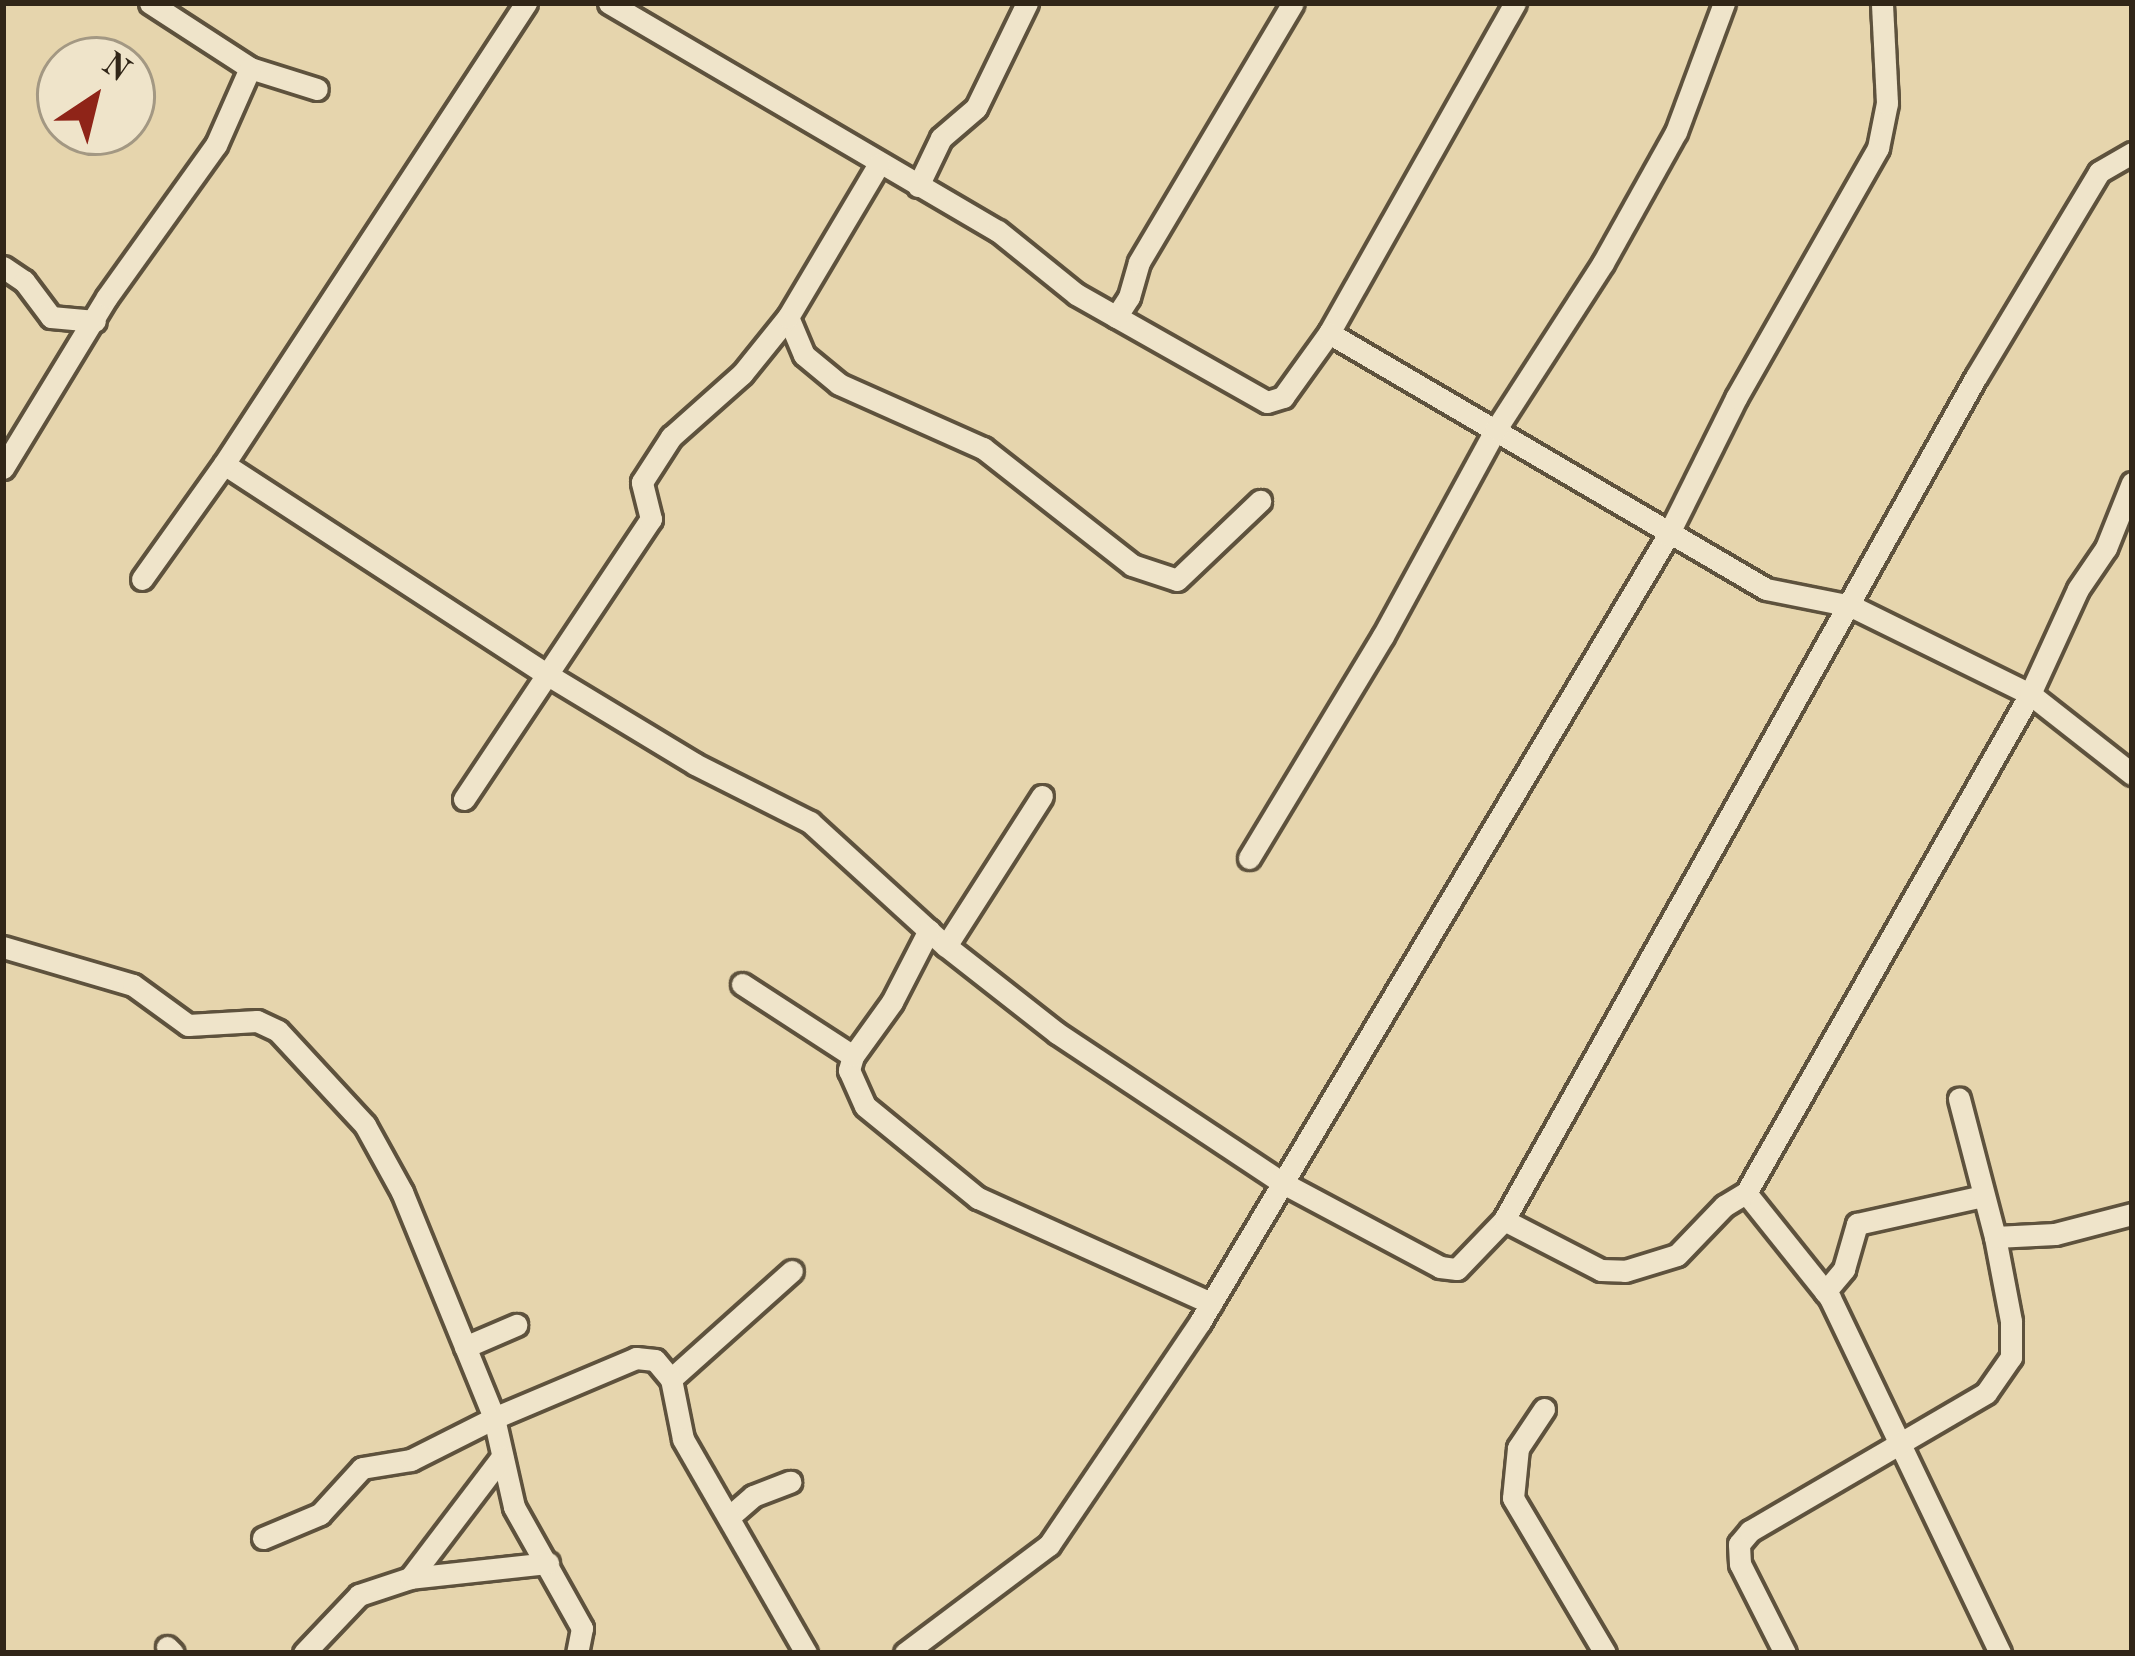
<!DOCTYPE html>
<style>
body{margin:0}
#map{position:relative;width:2135px;height:1656px;overflow:hidden;background:#e6d5ad;font-family:"Old Standard TT",serif}
div>[style]{position:absolute}
.roads{filter:drop-shadow(3px 0 #5e523d) drop-shadow(-3px 0 #5e523d) drop-shadow(0 3px #5e523d) drop-shadow(0 -3px #5e523d)}
.minor>*{height:21px;margin:-10.5px;padding:0 10.5px;transform-origin:10.5px;border-radius:10.5px;background:#efe4ca}
span{translate:-50% -50%;white-space:nowrap;text-align:center;line-height:1.15;-webkit-text-stroke:12px #efe4ca;paint-order:stroke}
.frame{position:absolute;inset:0;border:6px solid #312618;pointer-events:none}
.north{position:absolute;left:36px;top:36px;width:120px;height:120px;box-sizing:border-box;background:#efe4ca;border:3px solid #a39883;border-radius:50%;rotate:35deg;font-size:33px;font-weight:700;line-height:48px;text-align:center;color:#312618}
.north::after{content:'';display:block;margin:auto;width:42px;height:54px;background:#8f2418;clip-path:polygon(50% 0,100% 100%,50% 72%,0 100%)}
</style>
<div id="map">
<div class="roads">
<div class="minor">
<div style="left:150px;top:3px;width:119px;rotate:33deg"></div>
<div style="left:250px;top:68px;width:70px;rotate:17.4deg"></div>
<div style="left:609px;top:3px;width:451px;rotate:30.4deg"></div>
<div style="left:998px;top:231px;width:100px;rotate:38.9deg"></div>
<div style="left:1076px;top:294px;width:219px;rotate:29.5deg"></div>
<div style="left:1267px;top:402px;width:17px;rotate:-17deg"></div>
<div style="left:1283px;top:397px;width:79px;rotate:-54.3deg"></div>
<div style="left:1329px;top:333px;width:379px;rotate:-60.6deg"></div>
<div style="left:918px;top:186px;width:53px;rotate:-64.4deg"></div>
<div style="left:941px;top:138px;width:46px;rotate:-40.6deg"></div>
<div style="left:976px;top:108px;width:117px;rotate:-64.1deg"></div>
<div style="left:3px;top:267px;width:25px;rotate:34deg"></div>
<div style="left:24px;top:281px;width:45px;rotate:53.1deg"></div>
<div style="left:51px;top:317px;width:44px;rotate:5.2deg"></div>
<div style="left:788px;top:317px;width:41px;rotate:67.2deg"></div>
<div style="left:804px;top:355px;width:45px;rotate:39.6deg"></div>
<div style="left:839px;top:384px;width:158px;rotate:24deg"></div>
<div style="left:983px;top:448px;width:189px;rotate:38.1deg"></div>
<div style="left:1132px;top:565px;width:47px;rotate:18.4deg"></div>
<div style="left:1177px;top:580px;width:115px;rotate:-43.6deg"></div>
<div style="left:1116px;top:317px;width:24px;rotate:-57deg"></div>
<div style="left:1129px;top:297px;width:36px;rotate:-74deg"></div>
<div style="left:1139px;top:262px;width:301px;rotate:-59.3deg"></div>
<div style="left:1329px;top:333px;width:506px;rotate:30.36deg"></div>
<div style="left:1766px;top:589px;width:87px;rotate:11.3deg"></div>
<div style="left:1851px;top:606px;width:199px;rotate:26.2deg"></div>
<div style="left:2030px;top:694px;width:130px;rotate:38.1deg"></div>
<div style="left:224px;top:464px;width:387px;rotate:33.1deg"></div>
<div style="left:548px;top:675px;width:172px;rotate:31.2deg"></div>
<div style="left:695px;top:764px;width:129px;rotate:26.8deg"></div>
<div style="left:810px;top:822px;width:184px;rotate:42.4deg"></div>
<div style="left:946px;top:946px;width:141px;rotate:38.1deg"></div>
<div style="left:1057px;top:1033px;width:269px;rotate:33.6deg"></div>
<div style="left:1281px;top:1182px;width:180px;rotate:28.1deg"></div>
<div style="left:1440px;top:1267px;width:17px;rotate:7deg"></div>
<div style="left:1457px;top:1269px;width:68px;rotate:-46.2deg"></div>
<div style="left:1504px;top:1220px;width:966px;rotate:-60.76deg"></div>
<div style="left:1976px;top:377px;width:239px;rotate:-59deg"></div>
<div style="left:2099px;top:172px;width:38px;rotate:-30deg"></div>
<div style="left:3px;top:468px;width:200px;rotate:-58.7deg"></div>
<div style="left:107px;top:297px;width:187px;rotate:-54.4deg"></div>
<div style="left:216px;top:145px;width:84px;rotate:-66.2deg"></div>
<div style="left:142px;top:579px;width:141px;rotate:-54.5deg"></div>
<div style="left:224px;top:464px;width:551px;rotate:-56.77deg"></div>
<div style="left:464px;top:799px;width:337px;rotate:-56.3deg"></div>
<div style="left:651px;top:519px;width:38px;rotate:-104deg"></div>
<div style="left:642px;top:482px;width:54px;rotate:-57.2deg"></div>
<div style="left:671px;top:437px;width:95px;rotate:-41.6deg"></div>
<div style="left:742px;top:374px;width:73px;rotate:-51.1deg"></div>
<div style="left:788px;top:317px;width:178px;rotate:-59.3deg"></div>
<div style="left:1249px;top:858px;width:259px;rotate:-58.9deg"></div>
<div style="left:1383px;top:636px;width:236px;rotate:-61.4deg"></div>
<div style="left:1496px;top:429px;width:197px;rotate:-57.2deg"></div>
<div style="left:1603px;top:263px;width:150px;rotate:-60.9deg"></div>
<div style="left:1676px;top:132px;width:138px;rotate:-69.6deg"></div>
<div style="left:929px;top:930px;width:81px;rotate:117.2deg"></div>
<div style="left:892px;top:1002px;width:67px;rotate:125.8deg"></div>
<div style="left:853px;top:1056px;width:15px;rotate:106deg"></div>
<div style="left:849px;top:1070px;width:39px;rotate:66deg"></div>
<div style="left:865px;top:1106px;width:146px;rotate:39.2deg"></div>
<div style="left:978px;top:1198px;width:256px;rotate:24.3deg"></div>
<div style="left:946px;top:946px;width:178px;rotate:-57.4deg"></div>
<div style="left:3px;top:947px;width:135px;rotate:16.3deg"></div>
<div style="left:133px;top:985px;width:68px;rotate:36deg"></div>
<div style="left:188px;top:1025px;width:69px;rotate:-3.3deg"></div>
<div style="left:257px;top:1021px;width:23px;rotate:25deg"></div>
<div style="left:278px;top:1031px;width:128px;rotate:47.2deg"></div>
<div style="left:365px;top:1125px;width:77px;rotate:61.1deg"></div>
<div style="left:402px;top:1192px;width:244px;rotate:67.8deg"></div>
<div style="left:494px;top:1418px;width:91px;rotate:77.3deg"></div>
<div style="left:514px;top:1507px;width:139px;rotate:60.7deg"></div>
<div style="left:582px;top:1628px;width:25px;rotate:101deg"></div>
<div style="left:742px;top:984px;width:132px;rotate:33deg"></div>
<div style="left:1746px;top:1193px;width:134px;rotate:51.3deg"></div>
<div style="left:1830px;top:1298px;width:394px;rotate:64.4deg"></div>
<div style="left:1504px;top:1220px;width:109px;rotate:27.3deg"></div>
<div style="left:1601px;top:1270px;width:24px;rotate:2deg"></div>
<div style="left:1625px;top:1271px;width:54px;rotate:-17.1deg"></div>
<div style="left:1677px;top:1255px;width:68px;rotate:-46.2deg"></div>
<div style="left:1724px;top:1206px;width:26px;rotate:-31deg"></div>
<div style="left:1746px;top:1193px;width:574px;rotate:-60.35deg"></div>
<div style="left:2030px;top:694px;width:115px;rotate:-65.4deg"></div>
<div style="left:2078px;top:589px;width:50px;rotate:-55.7deg"></div>
<div style="left:2106px;top:548px;width:70px;rotate:-68.2deg"></div>
<div style="left:1995px;top:1237px;width:60px;rotate:-2.9deg"></div>
<div style="left:2055px;top:1234px;width:80px;rotate:-14.6deg"></div>
<div style="left:1825px;top:1292px;width:30px;rotate:-50deg"></div>
<div style="left:1844px;top:1269px;width:47px;rotate:-73.9deg"></div>
<div style="left:1857px;top:1224px;width:129px;rotate:-12.5deg"></div>
<div style="left:465px;top:1347px;width:56px;rotate:-23.3deg"></div>
<div style="left:671px;top:1379px;width:162px;rotate:-41.8deg"></div>
<div style="left:1544px;top:1409px;width:47px;rotate:123.7deg"></div>
<div style="left:1518px;top:1448px;width:50px;rotate:95.7deg"></div>
<div style="left:1513px;top:1498px;width:180px;rotate:59.3deg"></div>
<div style="left:729px;top:1517px;width:32px;rotate:-41deg"></div>
<div style="left:753px;top:1496px;width:40px;rotate:-21deg"></div>
<div style="left:263px;top:1538px;width:62px;rotate:-22.8deg"></div>
<div style="left:320px;top:1514px;width:62px;rotate:-47.6deg"></div>
<div style="left:362px;top:1468px;width:50px;rotate:-9.3deg"></div>
<div style="left:411px;top:1460px;width:93px;rotate:-26.8deg"></div>
<div style="left:494px;top:1418px;width:154px;rotate:-22.9deg"></div>
<div style="left:636px;top:1358px;width:19px;rotate:6deg"></div>
<div style="left:655px;top:1360px;width:25px;rotate:50deg"></div>
<div style="left:671px;top:1379px;width:61px;rotate:78.7deg"></div>
<div style="left:683px;top:1439px;width:247px;rotate:60.1deg"></div>
<div style="left:410px;top:1578px;width:152px;rotate:-52.8deg"></div>
<div style="left:167px;top:1647px;width:8px;rotate:45deg"></div>
<div style="left:304px;top:1653px;width:80px;rotate:-46.5deg"></div>
<div style="left:359px;top:1595px;width:54px;rotate:-18.4deg"></div>
<div style="left:410px;top:1578px;width:139px;rotate:-6.2deg"></div>
<div style="left:905px;top:1653px;width:180px;rotate:-36.9deg"></div>
<div style="left:1049px;top:1545px;width:269px;rotate:-55.9deg"></div>
<div style="left:1200px;top:1322px;width:916px;rotate:-59.26deg"></div>
<div style="left:1668px;top:535px;width:153px;rotate:-63.6deg"></div>
<div style="left:1736px;top:398px;width:288px;rotate:-60.4deg"></div>
<div style="left:1878px;top:148px;width:46px;rotate:-78.7deg"></div>
<div style="left:1887px;top:103px;width:100px;rotate:-92.9deg"></div>
<div style="left:1785px;top:1653px;width:100px;rotate:-116.8deg"></div>
<div style="left:1740px;top:1564px;width:20px;rotate:-93deg"></div>
<div style="left:1739px;top:1544px;width:17px;rotate:-50deg"></div>
<div style="left:1750px;top:1531px;width:273px;rotate:-30.3deg"></div>
<div style="left:1986px;top:1393px;width:44px;rotate:-55.2deg"></div>
<div style="left:2011px;top:1357px;width:36px;rotate:-90deg"></div>
<div style="left:2011px;top:1321px;width:86px;rotate:-100.8deg"></div>
<div style="left:1995px;top:1237px;width:143px;rotate:-104.6deg"></div>
</div>
</div>
<div class="frame"></div>
<div class="north">N</div>
</div>
